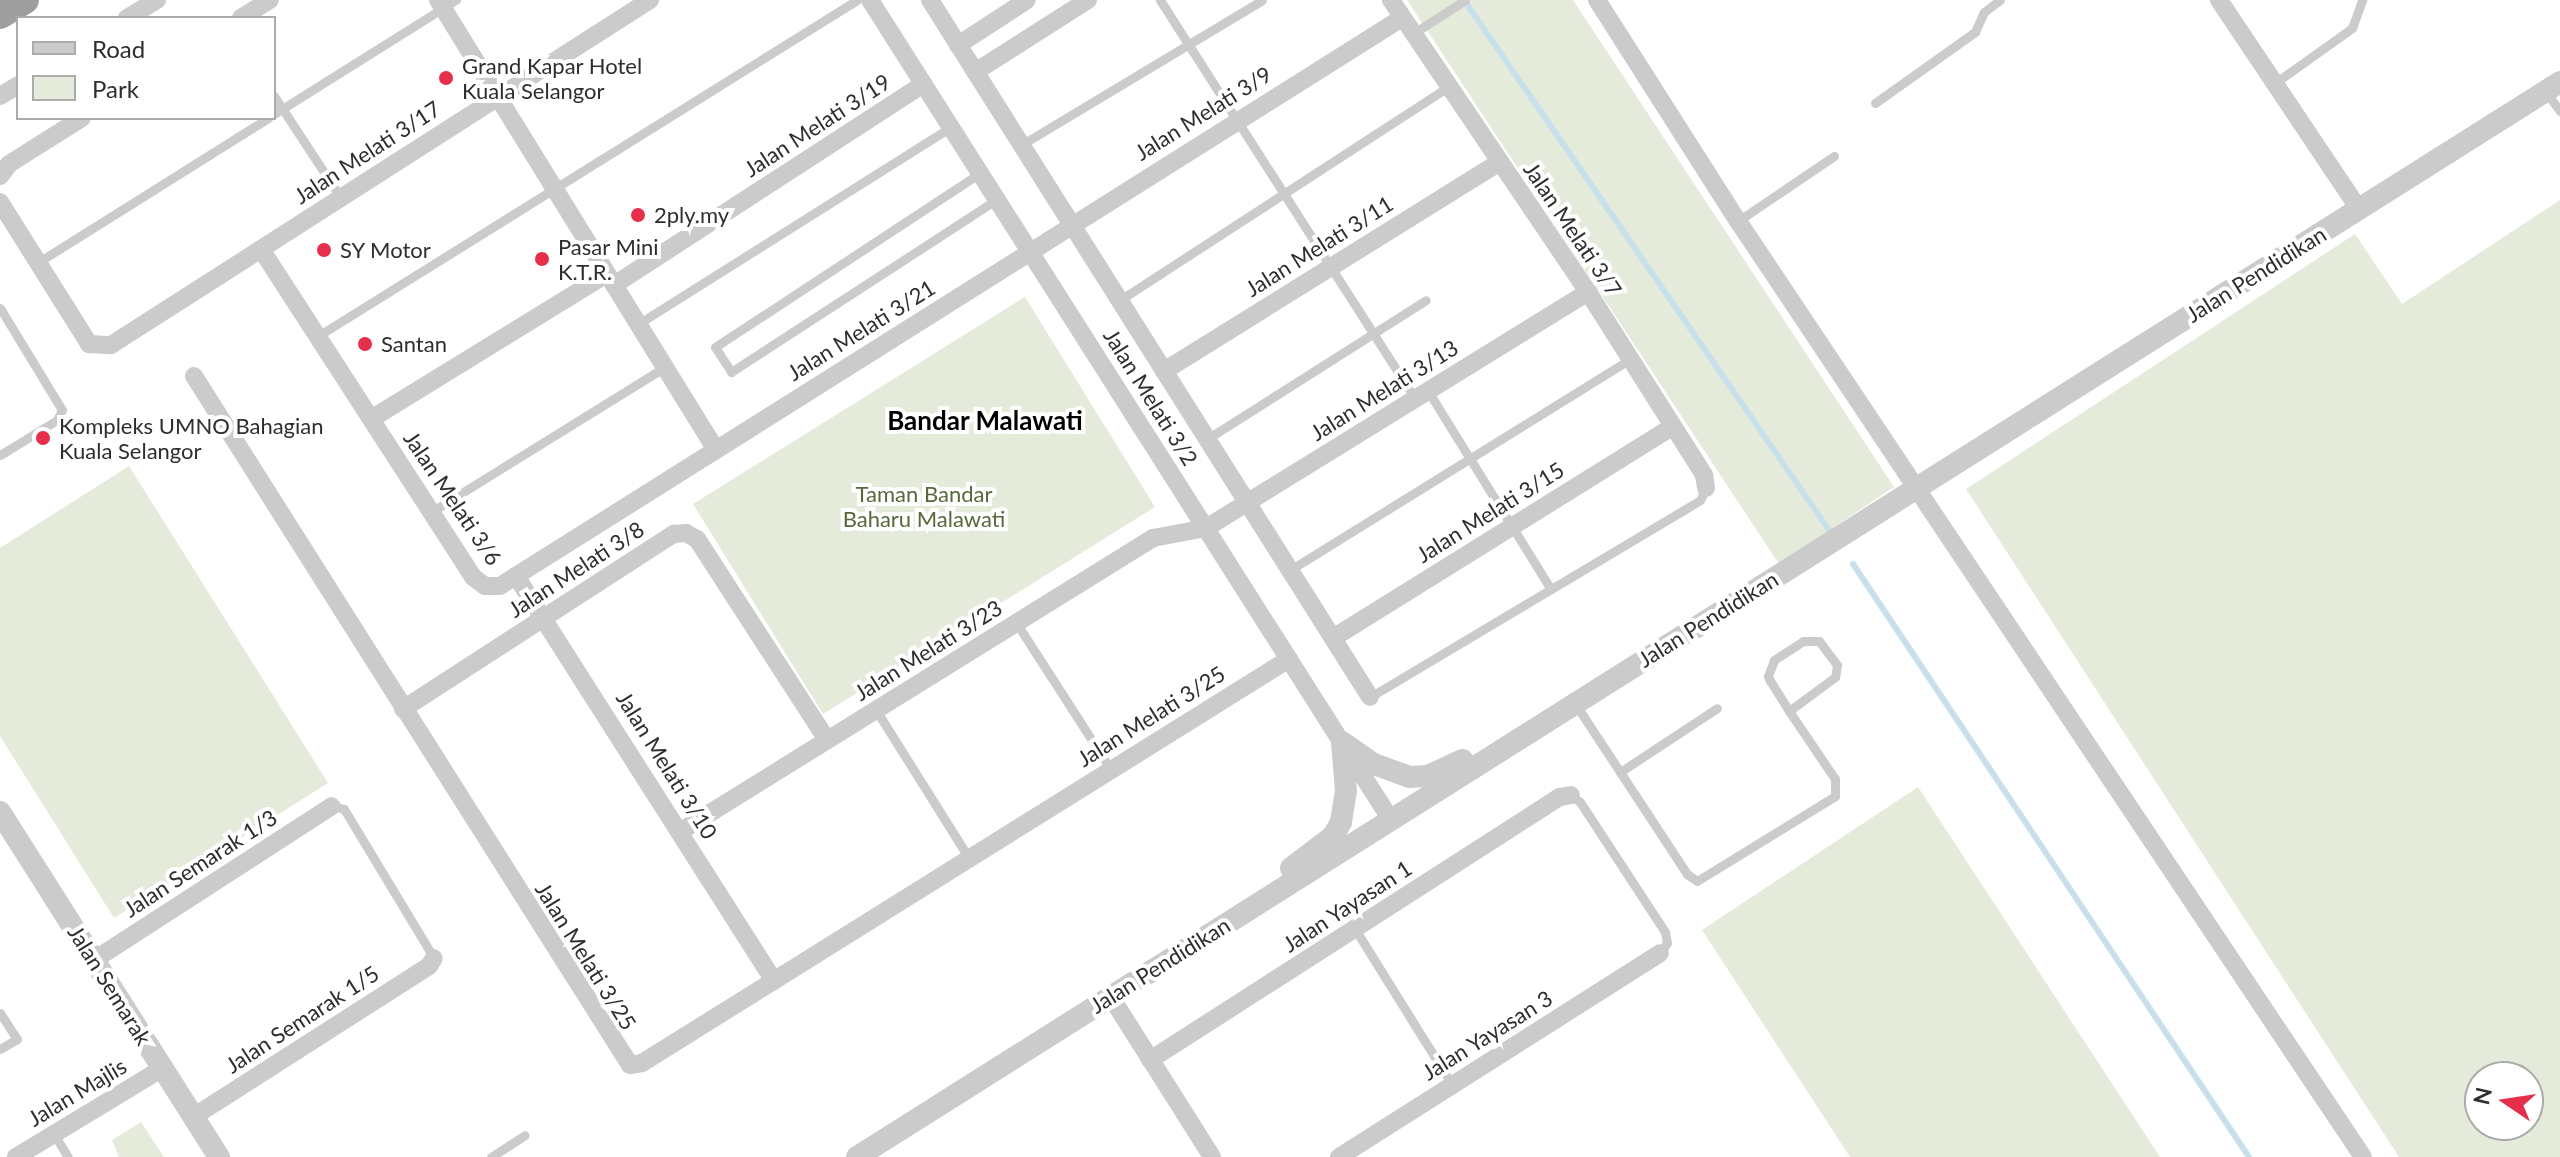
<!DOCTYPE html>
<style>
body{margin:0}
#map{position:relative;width:2560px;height:1157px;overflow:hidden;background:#fff;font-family:Lato,sans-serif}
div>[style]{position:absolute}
.green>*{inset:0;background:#e5ebdb}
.stream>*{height:6px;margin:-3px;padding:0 3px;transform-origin:3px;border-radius:3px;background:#c7e0eb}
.service>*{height:9px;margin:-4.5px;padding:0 4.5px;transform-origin:4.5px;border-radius:4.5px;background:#cbcbcb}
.minor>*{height:18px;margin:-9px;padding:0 9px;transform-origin:9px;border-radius:9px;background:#cbcbcb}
.tertiary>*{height:22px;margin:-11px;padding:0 11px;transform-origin:11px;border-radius:11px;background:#cbcbcb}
.trunk>*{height:28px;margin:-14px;padding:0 14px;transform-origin:14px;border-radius:14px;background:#9e9e9e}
.dots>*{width:22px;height:22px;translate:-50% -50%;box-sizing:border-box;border:4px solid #fff;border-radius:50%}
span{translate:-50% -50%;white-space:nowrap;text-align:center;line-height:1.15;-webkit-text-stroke:8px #fff;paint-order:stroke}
.poi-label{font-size:22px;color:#2e2e2e}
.left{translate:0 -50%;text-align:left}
.street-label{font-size:22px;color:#2e2e2e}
.park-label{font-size:22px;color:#546a3b}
.quarter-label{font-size:26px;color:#000;font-weight:700}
.legend{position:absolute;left:16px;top:16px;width:260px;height:104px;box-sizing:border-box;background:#fff;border:2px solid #ababab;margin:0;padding:10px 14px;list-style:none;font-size:24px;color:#2e2e2e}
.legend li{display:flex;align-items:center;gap:16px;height:40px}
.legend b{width:40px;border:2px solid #ababab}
.north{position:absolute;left:2464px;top:1061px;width:80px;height:80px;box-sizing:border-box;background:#fff;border:2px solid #ababab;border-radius:50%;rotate:283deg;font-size:22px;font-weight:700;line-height:32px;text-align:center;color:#2e2e2e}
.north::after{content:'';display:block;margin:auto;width:28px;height:36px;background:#e62f4a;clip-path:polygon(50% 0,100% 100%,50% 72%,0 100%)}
</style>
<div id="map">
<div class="green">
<div style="clip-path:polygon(1407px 0,1573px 0,1894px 487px,1779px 564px)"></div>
<div style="clip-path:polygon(evenodd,2560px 200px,2560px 1157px,2399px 1157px,1966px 489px,2355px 234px,2402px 304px,2560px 200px,2480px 1077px,2528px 1077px,2528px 1125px,2480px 1125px,2480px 1077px)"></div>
<div style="clip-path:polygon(1025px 297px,1155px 507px,823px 714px,693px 504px)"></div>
<div style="clip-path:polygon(129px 466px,328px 783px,114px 918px,0 736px,0 548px)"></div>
<div style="clip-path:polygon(1918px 787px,2160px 1157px,1850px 1157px,1702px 930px)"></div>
<div style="clip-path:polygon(141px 1122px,164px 1157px,119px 1157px,112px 1140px)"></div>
</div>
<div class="stream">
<div style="left:1464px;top:0;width:647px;rotate:55.45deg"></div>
<div style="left:1853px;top:564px;width:713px;rotate:56.27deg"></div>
</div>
<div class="service">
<div style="left:1160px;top:0;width:473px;rotate:57.4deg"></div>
<div style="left:1414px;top:33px;width:61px;rotate:-32.9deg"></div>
<div style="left:2275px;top:83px;width:95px;rotate:-35.5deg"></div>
<div style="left:2352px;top:28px;width:30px;rotate:-70deg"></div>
<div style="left:2545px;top:91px;width:25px;rotate:53deg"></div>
<div style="left:274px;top:96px;width:122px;rotate:56.7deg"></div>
<div style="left:1875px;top:103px;width:123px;rotate:-35.4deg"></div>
<div style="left:1975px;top:32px;width:22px;rotate:-66deg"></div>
<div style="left:1984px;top:12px;width:20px;rotate:-37deg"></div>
<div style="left:274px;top:114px;width:215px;rotate:-32.1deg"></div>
<div style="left:1021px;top:145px;width:281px;rotate:-31deg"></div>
<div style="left:980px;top:173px;width:317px;rotate:146.7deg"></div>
<div style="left:715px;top:347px;width:30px;rotate:57deg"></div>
<div style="left:731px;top:372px;width:317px;rotate:-33deg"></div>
<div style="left:1738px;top:221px;width:116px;rotate:-34.1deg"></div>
<div style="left:37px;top:263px;width:273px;rotate:-32.1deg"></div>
<div style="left:1120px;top:300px;width:391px;rotate:-33deg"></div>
<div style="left:0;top:308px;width:119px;rotate:58.7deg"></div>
<div style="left:62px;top:410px;width:11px;rotate:117deg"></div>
<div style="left:57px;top:420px;width:67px;rotate:148.4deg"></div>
<div style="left:638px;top:324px;width:370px;rotate:-32.2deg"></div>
<div style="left:318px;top:336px;width:635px;rotate:-31.94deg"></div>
<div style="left:1428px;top:391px;width:233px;rotate:58.2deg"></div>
<div style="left:1207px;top:439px;width:259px;rotate:-32.4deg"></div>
<div style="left:431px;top:512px;width:275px;rotate:-31.8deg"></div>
<div style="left:1290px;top:570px;width:399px;rotate:-31.8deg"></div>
<div style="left:1017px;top:624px;width:174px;rotate:57.2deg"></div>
<div style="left:1370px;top:697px;width:384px;rotate:-30.8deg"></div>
<div style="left:1700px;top:500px;width:13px;rotate:-63deg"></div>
<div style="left:1576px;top:705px;width:202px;rotate:56.7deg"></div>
<div style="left:1687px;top:874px;width:12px;rotate:35deg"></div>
<div style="left:1697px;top:881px;width:162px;rotate:-31.6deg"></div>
<div style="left:1835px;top:796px;width:17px;rotate:-90deg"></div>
<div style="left:1835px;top:779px;width:82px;rotate:-124.1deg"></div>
<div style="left:1789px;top:711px;width:36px;rotate:-122deg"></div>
<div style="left:1770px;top:681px;width:5px;rotate:-112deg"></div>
<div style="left:1768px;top:676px;width:17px;rotate:-69deg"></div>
<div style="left:1774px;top:660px;width:35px;rotate:-33deg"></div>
<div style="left:1803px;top:641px;width:16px"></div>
<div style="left:1819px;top:641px;width:30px;rotate:53deg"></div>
<div style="left:1837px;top:665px;width:12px;rotate:99deg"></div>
<div style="left:1835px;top:677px;width:57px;rotate:143.5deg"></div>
<div style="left:876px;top:710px;width:175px;rotate:57.9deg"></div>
<div style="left:1620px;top:772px;width:116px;rotate:-33.4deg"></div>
<div style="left:1571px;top:795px;width:11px;rotate:38deg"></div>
<div style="left:1580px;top:802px;width:155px;rotate:56.8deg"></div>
<div style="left:1665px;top:932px;width:11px;rotate:80deg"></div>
<div style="left:1667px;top:943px;width:12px;rotate:125deg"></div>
<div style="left:332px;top:806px;width:12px;rotate:14deg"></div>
<div style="left:344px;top:809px;width:174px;rotate:58.9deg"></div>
<div style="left:1355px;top:929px;width:184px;rotate:58.1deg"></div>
<div style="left:0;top:1013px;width:31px;rotate:57deg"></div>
<div style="left:17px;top:1039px;width:20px;rotate:150deg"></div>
<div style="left:54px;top:1134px;width:27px;rotate:59deg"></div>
<div style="left:491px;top:1157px;width:40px;rotate:-32.9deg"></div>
</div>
<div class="minor">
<div style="left:438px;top:0;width:529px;rotate:58.29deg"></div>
<div style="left:870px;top:0;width:972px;rotate:57.57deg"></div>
<div style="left:930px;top:0;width:824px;rotate:57.74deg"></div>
<div style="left:1391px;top:0;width:352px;rotate:56deg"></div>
<div style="left:1588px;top:292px;width:217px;rotate:57.6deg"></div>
<div style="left:1704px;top:475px;width:13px;rotate:81deg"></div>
<div style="left:1597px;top:0;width:262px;rotate:57.5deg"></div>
<div style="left:1738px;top:221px;width:1125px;rotate:56.27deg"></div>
<div style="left:2219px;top:0;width:252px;rotate:56.2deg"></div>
<div style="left:127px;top:18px;width:35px;rotate:-31deg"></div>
<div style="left:241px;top:18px;width:34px;rotate:-32deg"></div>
<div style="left:958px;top:45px;width:82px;rotate:-33.1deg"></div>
<div style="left:975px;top:72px;width:134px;rotate:-32.5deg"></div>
<div style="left:0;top:96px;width:21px;rotate:-31deg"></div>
<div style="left:0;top:176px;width:15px;rotate:-53deg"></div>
<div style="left:9px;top:164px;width:86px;rotate:-32.2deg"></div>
<div style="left:0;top:202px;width:168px;rotate:57.9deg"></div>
<div style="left:89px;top:344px;width:22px;rotate:3deg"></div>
<div style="left:111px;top:345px;width:640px;rotate:-32.62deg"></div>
<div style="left:261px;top:249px;width:391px;rotate:57.1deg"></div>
<div style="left:473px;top:577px;width:15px;rotate:37deg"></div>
<div style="left:485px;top:586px;width:15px"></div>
<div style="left:500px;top:586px;width:1066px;rotate:-32.2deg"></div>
<div style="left:614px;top:285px;width:369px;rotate:-33deg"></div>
<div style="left:1164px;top:371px;width:396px;rotate:-31.9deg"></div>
<div style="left:194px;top:376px;width:815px;rotate:57.67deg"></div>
<div style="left:630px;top:1065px;width:12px;rotate:-9deg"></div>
<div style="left:642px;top:1063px;width:763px;rotate:-31.98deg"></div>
<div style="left:371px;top:419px;width:277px;rotate:-31.6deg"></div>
<div style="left:516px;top:576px;width:480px;rotate:57.5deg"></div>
<div style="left:1333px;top:638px;width:399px;rotate:-31.9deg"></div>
<div style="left:403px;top:709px;width:323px;rotate:-32.9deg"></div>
<div style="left:674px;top:534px;width:12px;rotate:-5deg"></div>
<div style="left:686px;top:533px;width:13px;rotate:29deg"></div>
<div style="left:697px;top:539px;width:239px;rotate:57.1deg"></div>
<div style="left:681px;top:831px;width:556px;rotate:-31.83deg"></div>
<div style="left:1153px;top:538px;width:54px;rotate:-10.7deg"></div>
<div style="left:1206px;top:528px;width:449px;rotate:-31.7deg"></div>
<div style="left:94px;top:960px;width:283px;rotate:-32.9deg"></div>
<div style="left:1111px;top:997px;width:189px;rotate:57.7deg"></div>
<div style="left:1150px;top:1060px;width:487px;rotate:-32.7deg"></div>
<div style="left:1560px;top:797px;width:11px;rotate:-10deg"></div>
<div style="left:193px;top:1117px;width:280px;rotate:-32.6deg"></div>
<div style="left:429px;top:966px;width:9px;rotate:-58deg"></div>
<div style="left:16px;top:1157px;width:172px;rotate:-31.2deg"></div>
<div style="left:1339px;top:1157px;width:380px;rotate:-32.4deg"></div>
</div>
<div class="tertiary">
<div style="left:1342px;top:742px;width:39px;rotate:35deg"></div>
<div style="left:1374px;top:764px;width:37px;rotate:20deg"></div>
<div style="left:1409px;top:777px;width:19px;rotate:-3deg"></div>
<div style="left:1428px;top:776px;width:38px;rotate:-25deg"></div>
<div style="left:0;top:812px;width:409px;rotate:57.6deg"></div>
<div style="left:1291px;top:868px;width:53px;rotate:-37.3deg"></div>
<div style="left:1333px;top:836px;width:16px;rotate:-60deg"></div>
<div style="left:1341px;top:822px;width:31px;rotate:-81deg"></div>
<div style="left:1346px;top:791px;width:49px;rotate:-94.7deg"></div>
<div style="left:857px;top:1157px;width:2014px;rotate:-32.26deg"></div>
</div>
<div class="trunk">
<div style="left:0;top:15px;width:29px;rotate:-31deg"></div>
</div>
<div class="dots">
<div style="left:446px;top:78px;background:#e62f4a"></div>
<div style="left:638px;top:215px;background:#e62f4a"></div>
<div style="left:324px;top:250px;background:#e62f4a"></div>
<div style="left:542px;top:259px;background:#e62f4a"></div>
<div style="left:365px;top:344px;background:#e62f4a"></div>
<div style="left:43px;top:438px;background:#e62f4a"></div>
</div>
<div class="poi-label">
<span class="left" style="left:462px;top:78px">Grand Kapar Hotel<br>Kuala Selangor</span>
<span class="left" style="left:654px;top:215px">2ply.my</span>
<span class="left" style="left:558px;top:259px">Pasar Mini<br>K.T.R.</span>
<span class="left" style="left:340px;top:250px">SY Motor</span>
<span class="left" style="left:381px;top:344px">Santan</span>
<span class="left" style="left:59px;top:438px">Kompleks UMNO Bahagian<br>Kuala Selangor</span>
</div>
<div class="street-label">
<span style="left:1203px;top:113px;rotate:-32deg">Jalan Melati 3/9</span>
<span style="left:817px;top:125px;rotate:-33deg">Jalan Melati 3/19</span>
<span style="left:367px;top:152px;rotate:-33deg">Jalan Melati 3/17</span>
<span style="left:1573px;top:229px;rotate:56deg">Jalan Melati 3/7</span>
<span style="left:1319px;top:246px;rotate:-32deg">Jalan Melati 3/11</span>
<span style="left:2256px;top:274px;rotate:-32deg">Jalan Pendidikan</span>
<span style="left:861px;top:330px;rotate:-32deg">Jalan Melati 3/21</span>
<span style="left:1384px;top:390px;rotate:-32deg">Jalan Melati 3/13</span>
<span style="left:1151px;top:397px;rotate:58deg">Jalan Melati 3/2</span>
<span style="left:453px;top:498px;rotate:56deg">Jalan Melati 3/6</span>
<span style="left:1490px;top:512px;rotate:-32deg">Jalan Melati 3/15</span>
<span style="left:576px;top:569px;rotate:-33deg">Jalan Melati 3/8</span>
<span style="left:1708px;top:619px;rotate:-32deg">Jalan Pendidikan</span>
<span style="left:928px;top:650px;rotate:-32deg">Jalan Melati 3/23</span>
<span style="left:1151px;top:716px;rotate:-32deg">Jalan Melati 3/25</span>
<span style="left:667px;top:765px;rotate:58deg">Jalan Melati 3/10</span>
<span style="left:200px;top:863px;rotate:-33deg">Jalan Semarak 1/3</span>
<span style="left:1347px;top:906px;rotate:-33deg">Jalan Yayasan 1</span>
<span style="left:586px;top:956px;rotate:58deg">Jalan Melati 3/25</span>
<span style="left:1160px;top:965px;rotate:-32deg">Jalan Pendidikan</span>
<span style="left:110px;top:985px;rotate:58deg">Jalan Semarak</span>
<span style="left:302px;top:1019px;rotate:-33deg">Jalan Semarak 1/5</span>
<span style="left:1487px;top:1035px;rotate:-32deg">Jalan Yayasan 3</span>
<span style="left:77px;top:1092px;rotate:-31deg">Jalan Majlis</span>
</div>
<div class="park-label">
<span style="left:924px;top:506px">Taman Bandar<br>Baharu Malawati</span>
</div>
<div class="quarter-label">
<span style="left:985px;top:421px">Bandar Malawati</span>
</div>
<ul class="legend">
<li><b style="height:10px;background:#cbcbcb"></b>Road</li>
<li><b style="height:22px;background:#e5ebdb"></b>Park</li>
</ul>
<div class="north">N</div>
</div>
